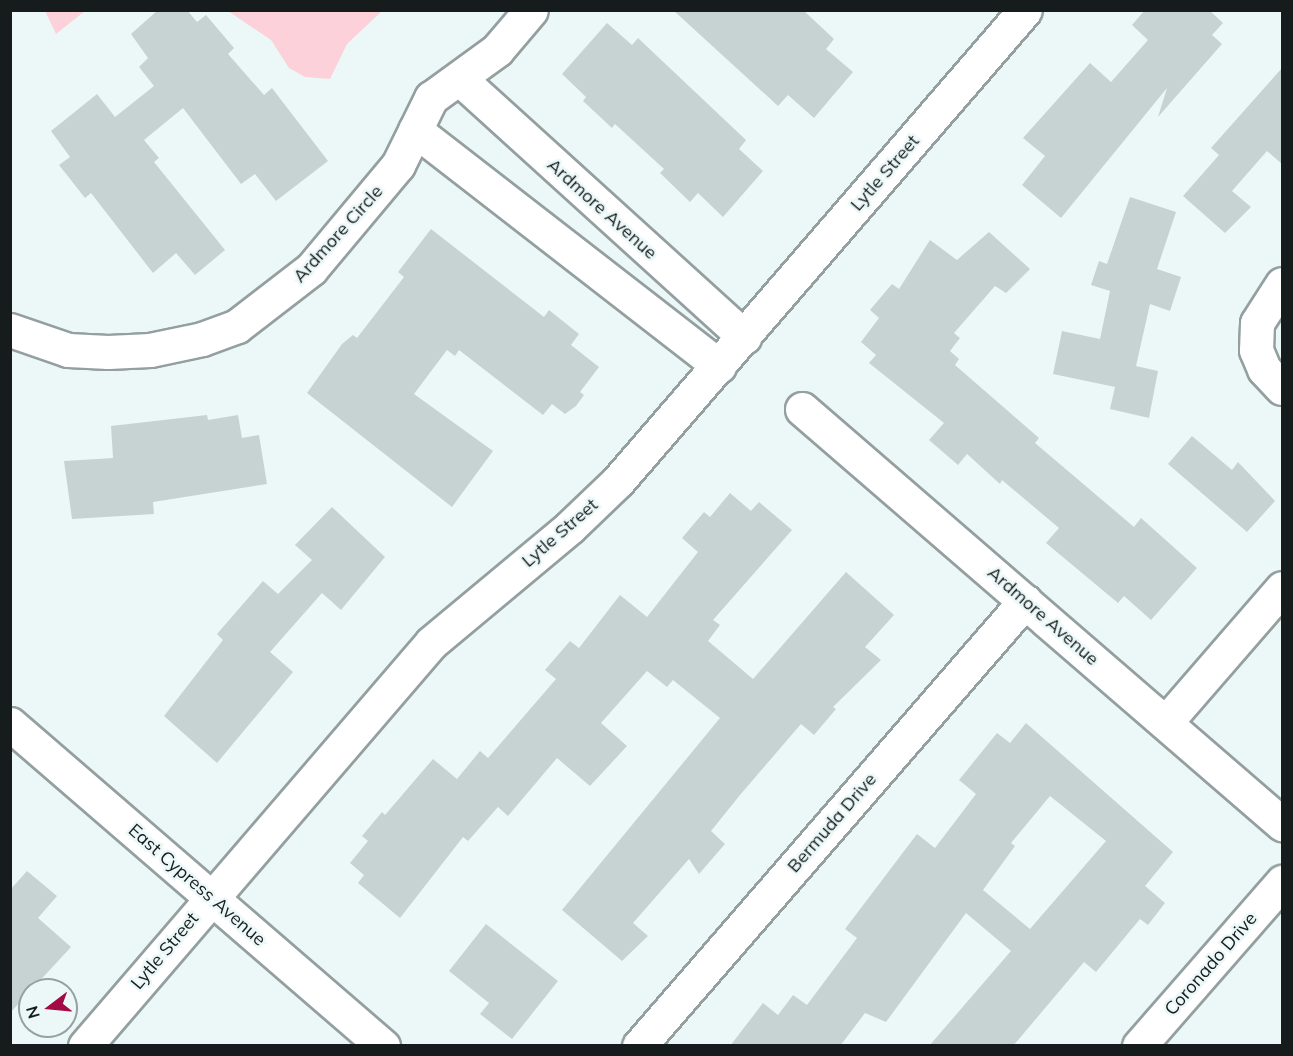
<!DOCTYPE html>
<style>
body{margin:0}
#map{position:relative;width:1293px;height:1056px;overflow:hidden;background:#ecf8f8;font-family:Mulish,sans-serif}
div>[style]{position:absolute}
.green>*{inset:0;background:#fcd1d9}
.building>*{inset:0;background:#c7d3d3}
.roads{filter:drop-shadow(2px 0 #949fa0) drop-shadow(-2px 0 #949fa0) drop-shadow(0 2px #949fa0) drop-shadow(0 -2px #949fa0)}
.street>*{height:33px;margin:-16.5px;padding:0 16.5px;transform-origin:16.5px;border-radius:16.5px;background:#fff}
.secondary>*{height:33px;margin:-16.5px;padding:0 16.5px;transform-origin:16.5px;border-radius:16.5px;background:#fff}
span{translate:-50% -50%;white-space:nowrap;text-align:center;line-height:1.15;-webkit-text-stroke:5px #ecf8f8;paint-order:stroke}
.street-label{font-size:18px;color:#161b1b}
.frame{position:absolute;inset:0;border:12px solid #161b1b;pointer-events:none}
.north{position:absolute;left:18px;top:978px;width:60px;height:60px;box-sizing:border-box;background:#ecf8f8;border:2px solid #96a0a0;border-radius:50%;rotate:254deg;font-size:16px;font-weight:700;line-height:24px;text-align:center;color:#161b1b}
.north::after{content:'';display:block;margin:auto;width:21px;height:27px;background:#a20a48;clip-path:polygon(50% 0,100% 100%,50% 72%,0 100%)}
</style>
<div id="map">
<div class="green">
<div style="clip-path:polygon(45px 11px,85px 11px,56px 34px)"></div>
<div style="clip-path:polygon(228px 11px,382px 10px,382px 11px,347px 44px,330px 79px,305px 77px,289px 68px,271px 40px)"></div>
</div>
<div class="building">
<div style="clip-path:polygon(158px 10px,187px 10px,197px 22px,206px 15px,234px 48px,228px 54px,264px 95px,272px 88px,328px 161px,276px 201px,255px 174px,241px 184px,183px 108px,144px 140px,159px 158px,154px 162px,225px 250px,195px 275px,176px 253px,153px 273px,91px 193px,85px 198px,59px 165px,70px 157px,51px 131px,97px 94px,115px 117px,154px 86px,139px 67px,148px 58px,131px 34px)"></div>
<div style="clip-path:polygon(673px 10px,803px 10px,834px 39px,826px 49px,853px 72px,814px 118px,788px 95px,778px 106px)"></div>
<div style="clip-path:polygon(1145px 10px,1209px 10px,1223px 23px,1212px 35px,1222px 44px,1158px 117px,1167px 88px,1061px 218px,1022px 185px,1045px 156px,1023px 138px,1090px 63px,1111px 82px,1148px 40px,1132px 25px)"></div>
<div style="clip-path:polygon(607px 23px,632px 45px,638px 38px,746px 140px,739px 149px,763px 171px,723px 217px,698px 193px,690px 202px,660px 173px,664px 169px,615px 124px,612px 128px,583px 101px,586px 97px,562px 74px)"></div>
<div style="clip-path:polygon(1282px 68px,1282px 164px,1267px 151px,1232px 191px,1251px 207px,1225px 233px,1183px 196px,1219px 155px,1211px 148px)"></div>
<div style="clip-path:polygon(1130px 197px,1176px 212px,1157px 269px,1181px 277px,1170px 311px,1150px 304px,1136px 366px,1158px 371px,1149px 418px,1110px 409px,1115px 387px,1053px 374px,1062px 331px,1100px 339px,1110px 291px,1091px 285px,1099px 261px,1107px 264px)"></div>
<div style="clip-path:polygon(431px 229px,544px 317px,549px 310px,579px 334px,571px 345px,599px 367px,580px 392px,584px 395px,576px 406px,565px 414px,552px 404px,543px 415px,459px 350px,455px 356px,447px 350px,414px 394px,493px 451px,452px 507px,307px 393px,342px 344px,353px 335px,357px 338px,404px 277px,398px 272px)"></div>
<div style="clip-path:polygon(989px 232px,1030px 269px,1006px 293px,995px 286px,954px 333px,960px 338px,950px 351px,959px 359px,955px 365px,1039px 438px,1035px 443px,1134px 527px,1141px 518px,1197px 568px,1151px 620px,1124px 596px,1118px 603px,1046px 543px,1059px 528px,1002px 480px,1000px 484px,967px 454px,958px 465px,929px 440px,944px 423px,869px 363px,876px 355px,861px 342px,879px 318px,870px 310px,892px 284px,899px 289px,930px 240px,957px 260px)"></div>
<div style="clip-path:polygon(207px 415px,208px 420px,238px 415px,242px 438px,259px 435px,267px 484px,153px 502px,154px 514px,72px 519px,64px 461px,113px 458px,111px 426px)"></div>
<div style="clip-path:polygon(1192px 436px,1232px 470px,1238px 462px,1275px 501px,1247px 532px,1168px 464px)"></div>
<div style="clip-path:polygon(730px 493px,751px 511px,759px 502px,792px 530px,713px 620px,720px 625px,708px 641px,753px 679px,846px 572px,894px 615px,865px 647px,881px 660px,833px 707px,836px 709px,814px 735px,801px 724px,740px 795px,711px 831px,725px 844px,699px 874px,689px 859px,633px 923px,648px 936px,622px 961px,562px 910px,720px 718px,673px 680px,667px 687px,647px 671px,601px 723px,627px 746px,590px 786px,557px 758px,508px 816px,498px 807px,468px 841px,463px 837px,400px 918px,358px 883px,364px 875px,350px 863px,368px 841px,362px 836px,382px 812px,385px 815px,433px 759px,457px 779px,480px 751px,488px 758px,556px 679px,545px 670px,570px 641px,579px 648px,620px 595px,647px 617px,698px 552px,682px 538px,704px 512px,710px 517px)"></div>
<div style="clip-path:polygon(332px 507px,385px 557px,341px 610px,322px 593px,270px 652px,293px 672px,217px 763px,164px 716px,223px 640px,217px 634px,263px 581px,278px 594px,312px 560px,295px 545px)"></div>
<div style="clip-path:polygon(evenodd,1026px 723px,1173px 852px,1145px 886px,1165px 903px,1148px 925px,1140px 919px,1096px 972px,1084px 962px,1013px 1046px,929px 1046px,1011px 951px,966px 913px,886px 1022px,865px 1013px,840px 1046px,730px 1046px,763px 1003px,778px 1015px,793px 995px,807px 1005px,857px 938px,845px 929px,917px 834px,935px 848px,976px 794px,959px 780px,997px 733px,1010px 743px,1026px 723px,1050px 796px,1106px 841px,1030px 929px,983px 890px,1015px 846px,1011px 843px,1050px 796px)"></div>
<div style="clip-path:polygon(27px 871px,57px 896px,38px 918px,71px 947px,10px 1013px,10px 890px)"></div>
<div style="clip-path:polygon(486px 924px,558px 981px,512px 1039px,480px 1014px,489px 1003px,449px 971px)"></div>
</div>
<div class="roads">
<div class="street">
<div style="left:460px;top:79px;width:384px;rotate:42.2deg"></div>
<div style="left:415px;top:130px;width:385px;rotate:37.8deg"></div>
<div style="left:1282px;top:284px;width:46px;rotate:122.7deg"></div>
<div style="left:1257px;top:323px;width:27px;rotate:92deg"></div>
<div style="left:1256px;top:350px;width:21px;rotate:67deg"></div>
<div style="left:1264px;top:369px;width:26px;rotate:47deg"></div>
<div style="left:10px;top:330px;width:61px;rotate:19deg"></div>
<div style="left:68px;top:350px;width:40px;rotate:2.9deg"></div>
<div style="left:108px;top:352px;width:42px;rotate:-2.7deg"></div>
<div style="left:150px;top:350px;width:53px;rotate:-11.9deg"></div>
<div style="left:202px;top:339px;width:37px;rotate:-20deg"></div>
<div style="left:237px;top:326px;width:93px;rotate:-37.6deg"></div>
<div style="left:311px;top:269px;width:136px;rotate:-50.1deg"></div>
<div style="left:398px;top:165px;width:75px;rotate:-63.8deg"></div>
<div style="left:431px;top:98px;width:82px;rotate:-36deg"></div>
<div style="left:497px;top:50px;width:52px;rotate:-49.6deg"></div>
<div style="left:802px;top:409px;width:635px;rotate:40.85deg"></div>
<div style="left:1166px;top:722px;width:177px;rotate:-49.1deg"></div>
<div style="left:85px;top:1046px;width:531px;rotate:-49.35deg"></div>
<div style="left:431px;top:643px;width:181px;rotate:-39.8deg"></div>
<div style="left:570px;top:527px;width:66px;rotate:-43.8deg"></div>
<div style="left:618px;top:481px;width:622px;rotate:-49.17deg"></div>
<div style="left:639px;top:1046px;width:589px;rotate:-49.06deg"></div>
<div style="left:1139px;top:1046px;width:218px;rotate:-48.9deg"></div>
</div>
<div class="secondary">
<div style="left:10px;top:724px;width:493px;rotate:40.8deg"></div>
</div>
</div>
<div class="street-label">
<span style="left:885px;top:173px;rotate:-49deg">Lytle Street</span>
<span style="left:602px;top:209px;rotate:42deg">Ardmore Avenue</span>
<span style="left:338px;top:234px;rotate:-48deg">Ardmore Circle</span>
<span style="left:560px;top:533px;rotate:-41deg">Lytle Street</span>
<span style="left:1043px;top:616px;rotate:41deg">Ardmore Avenue</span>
<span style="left:832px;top:823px;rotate:-49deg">Bermuda Drive</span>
<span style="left:197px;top:885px;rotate:41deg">East Cypress Avenue</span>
<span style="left:165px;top:951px;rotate:-50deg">Lytle Street</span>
<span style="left:1211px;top:964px;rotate:-49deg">Coronado Drive</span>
</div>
<div class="frame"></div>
<div class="north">N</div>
</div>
